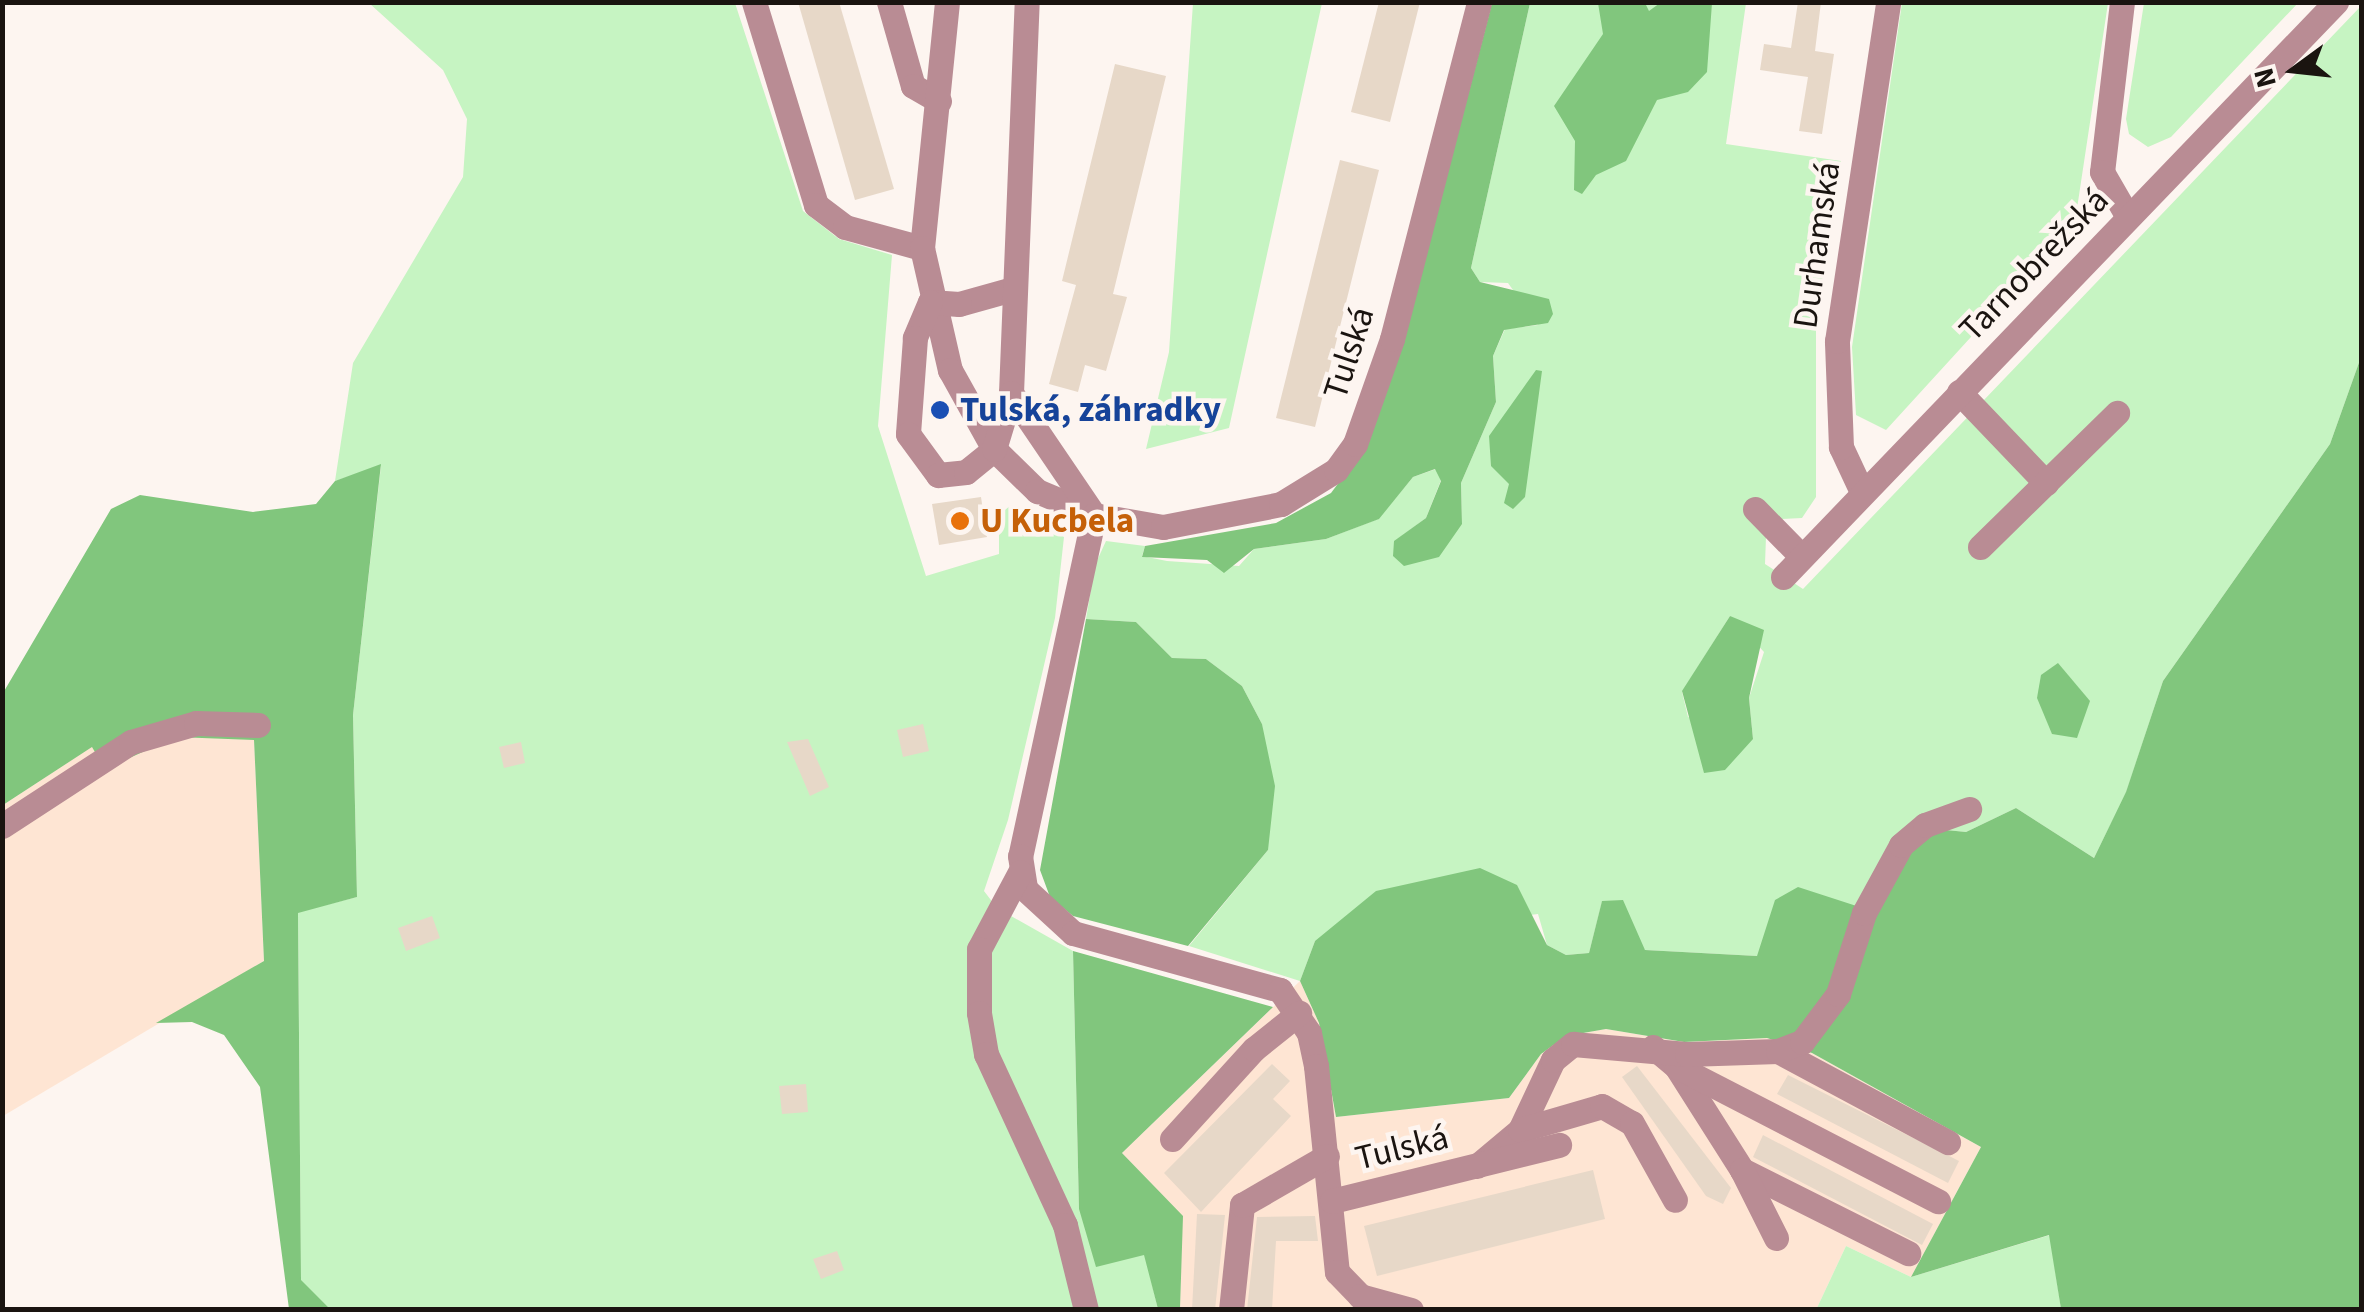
<!DOCTYPE html>
<meta charset="utf-8">
<style>
body{margin:0}
#map{position:relative;width:2364px;height:1312px;overflow:hidden;background:#fdf5f0;font-family:"Source Sans 3",sans-serif}
div>[style]{position:absolute}
.built>*{inset:0;background:#fee5d3}
.green>*{inset:0;background:#c6f4c2}
.forest>*{inset:0;background:#81c67d}
.building>*{inset:0;background:#e7d8c8}
.minor>*{height:25px;margin:-12.5px;padding:0 12.5px;transform-origin:12.5px;border-radius:12.5px;background:#b98c94}
.dots>*{width:28px;height:28px;translate:-50% -50%;box-sizing:border-box;border:5px solid #fdf5f0;border-radius:50%}
span{translate:-50% -50%;white-space:nowrap;text-align:center;line-height:1.15;-webkit-text-stroke:9px #fdf5f0;paint-order:stroke}
.street-label{font-size:35px;color:#1a1410}
.transit-label{font-size:35px;color:#164399;font-weight:700}
.left{translate:0 -50%;text-align:left}
.food-label{font-size:35px;color:#c56008;font-weight:700}
.frame{position:absolute;inset:0;border:5px solid #1a1410;pointer-events:none}
.north{position:absolute;left:2244px;top:20px;width:100px;height:100px;-webkit-text-stroke:8px #fdf5f0;paint-order:stroke;rotate:255deg;font-size:28px;font-weight:700;line-height:40px;text-align:center;color:#1a1410}
.north::after{content:'';display:block;margin:auto;width:35px;height:45px;background:#1a1410;clip-path:polygon(50% 0,100% 100%,50% 72%,0 100%)}
</style>
<div id="map">
<div class="built">
<div style="clip-path:polygon(176px 737px,254px 739px,264px 961px,3px 1116px,3px 805px,93px 746px)"></div>
<div style="clip-path:polygon(1300px 981px,1319px 1023px,1336px 1117px,1509px 1098px,1541px 1054px,1566px 1036px,1606px 1029px,1684px 1042px,1767px 1038px,1812px 1053px,1981px 1147px,1911px 1277px,1846px 1246px,1816px 1310px,1180px 1309px,1182px 1216px,1122px 1153px)"></div>
</div>
<div class="green">
<div style="clip-path:polygon(369px 3px,735px 3px,803px 211px,839px 239px,892px 255px,878px 426px,926px 576px,999px 554px,999px 515px,1011px 505px,1064px 537px,1055px 618px,1008px 820px,984px 891px,997px 908px,1073px 951px,1079px 1209px,1145px 1255px,1158px 1309px,330px 1309px,301px 1281px,298px 912px,357px 897px,353px 715px,381px 466px,335px 481px,353px 363px,463px 177px,467px 119px,443px 70px)"></div>
<div style="clip-path:polygon(1193px 3px,1322px 3px,1229px 428px,1146px 449px,1169px 352px)"></div>
<div style="clip-path:polygon(evenodd,1530px 3px,1746px 3px,1726px 144px,1841px 161px,1816px 319px,1816px 497px,1802px 518px,1782px 519px,1766px 537px,1765px 564px,1803px 589px,2361px 6px,2361px 357px,2330px 444px,2163px 681px,2126px 793px,2094px 858px,2016px 808px,1966px 832px,1936px 829px,1875px 912px,1757px 956px,1645px 950px,1602px 902px,1589px 953px,1566px 955px,1547px 945px,1538px 914px,1315px 941px,1300px 981px,1189px 946px,1268px 850px,1262px 724px,1242px 686px,1206px 659px,1172px 658px,1136px 622px,1086px 619px,1095px 565px,1106px 541px,1145px 546px,1142px 556px,1167px 561px,1239px 566px,1254px 549px,1326px 539px,1378px 519px,1413px 477px,1436px 469px,1441px 480px,1426px 518px,1395px 541px,1462px 524px,1461px 483px,1496px 402px,1493px 356px,1505px 329px,1538px 325px,1508px 283px,1480px 282px,1471px 268px,1530px 3px,1730px 616px,1764px 652px,1749px 698px,1753px 739px,1688px 717px,1682px 692px,1730px 616px)"></div>
<div style="clip-path:polygon(1902px 3px,2108px 3px,2073px 235px,2066px 233px,1886px 430px,1856px 415px,1852px 347px)"></div>
<div style="clip-path:polygon(2144px 3px,2144px 2px,2298px 3px,2171px 137px,2148px 147px,2129px 134px,2126px 119px)"></div>
<div style="clip-path:polygon(2050px 1235px,2061px 1309px,1816px 1310px,1846px 1246px,1911px 1277px)"></div>
</div>
<div class="forest">
<div style="clip-path:polygon(1492px 3px,1530px 3px,1471px 268px,1480px 282px,1549px 299px,1553px 314px,1548px 323px,1504px 330px,1493px 356px,1496px 402px,1461px 483px,1462px 524px,1439px 557px,1404px 566px,1393px 556px,1394px 541px,1426px 518px,1441px 481px,1435px 469px,1413px 477px,1379px 519px,1326px 539px,1254px 549px,1224px 573px,1207px 560px,1142px 557px,1145px 546px,1276px 523px,1331px 493px,1367px 445px,1403px 343px)"></div>
<div style="clip-path:polygon(1598px 3px,1645px 3px,1649px 11px,1660px 3px,1712px 3px,1707px 72px,1688px 92px,1657px 100px,1626px 161px,1596px 175px,1582px 194px,1574px 190px,1575px 141px,1554px 106px,1603px 34px)"></div>
<div style="clip-path:polygon(2361px 357px,2361px 1309px,2061px 1309px,2049px 1235px,1911px 1277px,1981px 1147px,1812px 1053px,1767px 1038px,1684px 1042px,1606px 1029px,1566px 1036px,1541px 1054px,1509px 1098px,1336px 1117px,1319px 1023px,1300px 981px,1315px 941px,1376px 891px,1480px 868px,1517px 885px,1547px 945px,1566px 955px,1589px 953px,1602px 901px,1623px 900px,1645px 950px,1757px 956px,1775px 900px,1798px 887px,1875px 912px,1909px 853px,1936px 829px,1966px 832px,2016px 808px,2094px 858px,2126px 792px,2163px 681px,2330px 444px)"></div>
<div style="clip-path:polygon(1536px 370px,1542px 371px,1525px 497px,1513px 509px,1504px 503px,1509px 484px,1491px 466px,1489px 436px)"></div>
<div style="clip-path:polygon(381px 464px,353px 715px,357px 897px,298px 913px,301px 1280px,330px 1309px,289px 1309px,260px 1087px,224px 1035px,192px 1022px,156px 1023px,264px 961px,254px 740px,176px 737px,105px 769px,92px 747px,3px 805px,3px 693px,111px 509px,140px 495px,253px 512px,316px 504px,335px 481px)"></div>
<div style="clip-path:polygon(1730px 616px,1764px 630px,1749px 698px,1753px 739px,1725px 770px,1704px 773px,1682px 691px)"></div>
<div style="clip-path:polygon(1086px 619px,1136px 622px,1172px 658px,1206px 659px,1242px 686px,1262px 724px,1275px 786px,1268px 850px,1188px 946px,1073px 916px,1050px 897px,1040px 870px)"></div>
<div style="clip-path:polygon(2058px 663px,2090px 701px,2077px 738px,2052px 734px,2037px 698px,2041px 675px)"></div>
<div style="clip-path:polygon(1073px 951px,1273px 1007px,1122px 1153px,1183px 1216px,1180px 1309px,1158px 1309px,1144px 1255px,1096px 1267px,1079px 1209px)"></div>
</div>
<div class="building">
<div style="clip-path:polygon(798px 2px,839px 2px,894px 189px,855px 200px)"></div>
<div style="clip-path:polygon(1379px 2px,1420px 2px,1390px 122px,1351px 112px)"></div>
<div style="clip-path:polygon(1798px 2px,1821px 2px,1815px 51px,1834px 54px,1822px 134px,1799px 131px,1808px 77px,1760px 70px,1764px 44px,1791px 48px)"></div>
<div style="clip-path:polygon(1115px 64px,1166px 76px,1113px 294px,1127px 297px,1106px 371px,1085px 365px,1078px 392px,1049px 384px,1076px 285px,1062px 281px)"></div>
<div style="clip-path:polygon(1340px 160px,1379px 170px,1315px 427px,1276px 418px)"></div>
<div style="clip-path:polygon(981px 497px,987px 537px,939px 545px,932px 504px)"></div>
<div style="clip-path:polygon(923px 724px,929px 751px,903px 757px,897px 730px)"></div>
<div style="clip-path:polygon(808px 739px,829px 787px,810px 796px,787px 742px)"></div>
<div style="clip-path:polygon(521px 742px,525px 763px,504px 768px,499px 747px)"></div>
<div style="clip-path:polygon(432px 916px,440px 938px,406px 951px,398px 928px)"></div>
<div style="clip-path:polygon(1272px 1064px,1290px 1081px,1273px 1099px,1291px 1116px,1201px 1212px,1164px 1173px)"></div>
<div style="clip-path:polygon(1637px 1066px,1731px 1188px,1723px 1204px,1706px 1196px,1622px 1077px)"></div>
<div style="clip-path:polygon(1788px 1075px,1959px 1161px,1948px 1183px,1777px 1094px)"></div>
<div style="clip-path:polygon(806px 1084px,808px 1112px,782px 1114px,779px 1086px)"></div>
<div style="clip-path:polygon(1763px 1135px,1933px 1224px,1922px 1245px,1753px 1157px)"></div>
<div style="clip-path:polygon(1593px 1170px,1605px 1219px,1377px 1276px,1364px 1226px)"></div>
<div style="clip-path:polygon(1197px 1214px,1225px 1215px,1215px 1310px,1192px 1310px)"></div>
<div style="clip-path:polygon(1315px 1216px,1318px 1241px,1276px 1241px,1272px 1310px,1247px 1310px,1257px 1217px)"></div>
<div style="clip-path:polygon(837px 1251px,844px 1270px,821px 1279px,813px 1259px)"></div>
</div>
<div class="minor">
<div style="left:754px;top:2px;width:212px;rotate:73deg"></div>
<div style="left:816px;top:205px;width:36px;rotate:37deg"></div>
<div style="left:845px;top:227px;width:80px;rotate:15.3deg"></div>
<div style="left:889px;top:2px;width:87px;rotate:74.1deg"></div>
<div style="left:913px;top:86px;width:30px;rotate:30deg"></div>
<div style="left:947px;top:2px;width:247px;rotate:95.8deg"></div>
<div style="left:922px;top:248px;width:125px;rotate:77.1deg"></div>
<div style="left:950px;top:370px;width:90px;rotate:60.9deg"></div>
<div style="left:994px;top:449px;width:60px;rotate:44.3deg"></div>
<div style="left:1037px;top:491px;width:62px;rotate:22.8deg"></div>
<div style="left:1094px;top:515px;width:70px;rotate:9.9deg"></div>
<div style="left:1163px;top:527px;width:120px;rotate:-11deg"></div>
<div style="left:1281px;top:504px;width:65px;rotate:-31.7deg"></div>
<div style="left:1336px;top:470px;width:32px;rotate:-54deg"></div>
<div style="left:1355px;top:444px;width:111px;rotate:-70.6deg"></div>
<div style="left:1392px;top:339px;width:348px;rotate:-75.5deg"></div>
<div style="left:2122px;top:2px;width:171px;rotate:96.7deg"></div>
<div style="left:2102px;top:172px;width:52px;rotate:60deg"></div>
<div style="left:1009px;top:290px;width:52px;rotate:164.4deg"></div>
<div style="left:959px;top:304px;width:29px;rotate:-176deg"></div>
<div style="left:930px;top:302px;width:39px;rotate:113deg"></div>
<div style="left:915px;top:338px;width:96px;rotate:94.2deg"></div>
<div style="left:908px;top:434px;width:51px;rotate:53.8deg"></div>
<div style="left:938px;top:475px;width:28px;rotate:-6deg"></div>
<div style="left:966px;top:472px;width:36px;rotate:-39deg"></div>
<div style="left:994px;top:449px;width:59px;rotate:-73.1deg"></div>
<div style="left:1011px;top:393px;width:391px;rotate:-87.7deg"></div>
<div style="left:1959px;top:392px;width:126px;rotate:46.3deg"></div>
<div style="left:1011px;top:393px;width:148px;rotate:55.8deg"></div>
<div style="left:1862px;top:492px;width:50px;rotate:-115deg"></div>
<div style="left:1841px;top:447px;width:106px;rotate:-92.2deg"></div>
<div style="left:1837px;top:341px;width:343px;rotate:-81.4deg"></div>
<div style="left:1755px;top:509px;width:67px;rotate:45.6deg"></div>
<div style="left:1094px;top:515px;width:349px;rotate:102.2deg"></div>
<div style="left:1020px;top:856px;width:33px;rotate:81deg"></div>
<div style="left:1025px;top:889px;width:65px;rotate:42.5deg"></div>
<div style="left:1073px;top:933px;width:215px;rotate:15.4deg"></div>
<div style="left:1280px;top:990px;width:52px;rotate:56deg"></div>
<div style="left:1309px;top:1033px;width:34px;rotate:78deg"></div>
<div style="left:1316px;top:1066px;width:207px;rotate:84.2deg"></div>
<div style="left:1337px;top:1272px;width:33px;rotate:46deg"></div>
<div style="left:1360px;top:1296px;width:53px;rotate:15.4deg"></div>
<div style="left:1980px;top:547px;width:192px;rotate:-44.4deg"></div>
<div style="left:1783px;top:577px;width:798px;rotate:-46.12deg"></div>
<div style="left:2px;top:826px;width:154px;rotate:-33.1deg"></div>
<div style="left:131px;top:742px;width:68px;rotate:-16.3deg"></div>
<div style="left:196px;top:723px;width:62px;rotate:1.8deg"></div>
<div style="left:1020px;top:872px;width:87px;rotate:118deg"></div>
<div style="left:979px;top:949px;width:64px;rotate:90deg"></div>
<div style="left:979px;top:1013px;width:42px;rotate:80.3deg"></div>
<div style="left:986px;top:1054px;width:188px;rotate:65.2deg"></div>
<div style="left:1065px;top:1225px;width:88px;rotate:76.1deg"></div>
<div style="left:1653px;top:1047px;width:30px;rotate:40deg"></div>
<div style="left:1676px;top:1066px;width:123px;rotate:57.6deg"></div>
<div style="left:1742px;top:1170px;width:186px;rotate:26.6deg"></div>
<div style="left:1778px;top:1051px;width:193px;rotate:28.2deg"></div>
<div style="left:1676px;top:1066px;width:295px;rotate:27.3deg"></div>
<div style="left:1520px;top:1130px;width:77px;rotate:-64.8deg"></div>
<div style="left:1553px;top:1060px;width:26px;rotate:-39deg"></div>
<div style="left:1573px;top:1044px;width:114px;rotate:5deg"></div>
<div style="left:1687px;top:1054px;width:91px;rotate:-1.9deg"></div>
<div style="left:1778px;top:1051px;width:26px;rotate:-21deg"></div>
<div style="left:1802px;top:1042px;width:60px;rotate:-53.1deg"></div>
<div style="left:1838px;top:994px;width:85px;rotate:-72.2deg"></div>
<div style="left:1864px;top:913px;width:77px;rotate:-61.4deg"></div>
<div style="left:1901px;top:845px;width:31px;rotate:-40deg"></div>
<div style="left:1925px;top:825px;width:47px;rotate:-20deg"></div>
<div style="left:1172px;top:1139px;width:122px;rotate:-47.7deg"></div>
<div style="left:1254px;top:1049px;width:58px;rotate:-38.7deg"></div>
<div style="left:1477px;top:1166px;width:56px;rotate:-39.9deg"></div>
<div style="left:1520px;top:1130px;width:85px;rotate:-16.3deg"></div>
<div style="left:1602px;top:1106px;width:34px;rotate:30deg"></div>
<div style="left:1632px;top:1123px;width:88px;rotate:60.8deg"></div>
<div style="left:1742px;top:1170px;width:76px;rotate:63.4deg"></div>
<div style="left:1332px;top:1201px;width:234px;rotate:-13.9deg"></div>
<div style="left:1231px;top:1310px;width:106px;rotate:-84deg"></div>
<div style="left:1242px;top:1205px;width:98px;rotate:-30deg"></div>
</div>
<div class="dots">
<div style="left:940px;top:410px;background:#1a4fb4"></div>
<div style="left:960px;top:521px;background:#e8710a"></div>
</div>
<div class="street-label">
<span style="left:1817px;top:245px;rotate:-82deg">Durhamská</span>
<span style="left:2034px;top:265px;rotate:-46deg">Tarnobrežská</span>
<span style="left:1349px;top:353px;rotate:-72deg">Tulská</span>
<span style="left:1402px;top:1148px;rotate:-14deg">Tulská</span>
</div>
<div class="transit-label">
<span class="left" style="left:960px;top:410px">Tulská, záhradky</span>
</div>
<div class="food-label">
<span class="left" style="left:980px;top:521px">U Kucbela</span>
</div>
<div class="frame"></div>
<div class="north">N</div>
</div>
